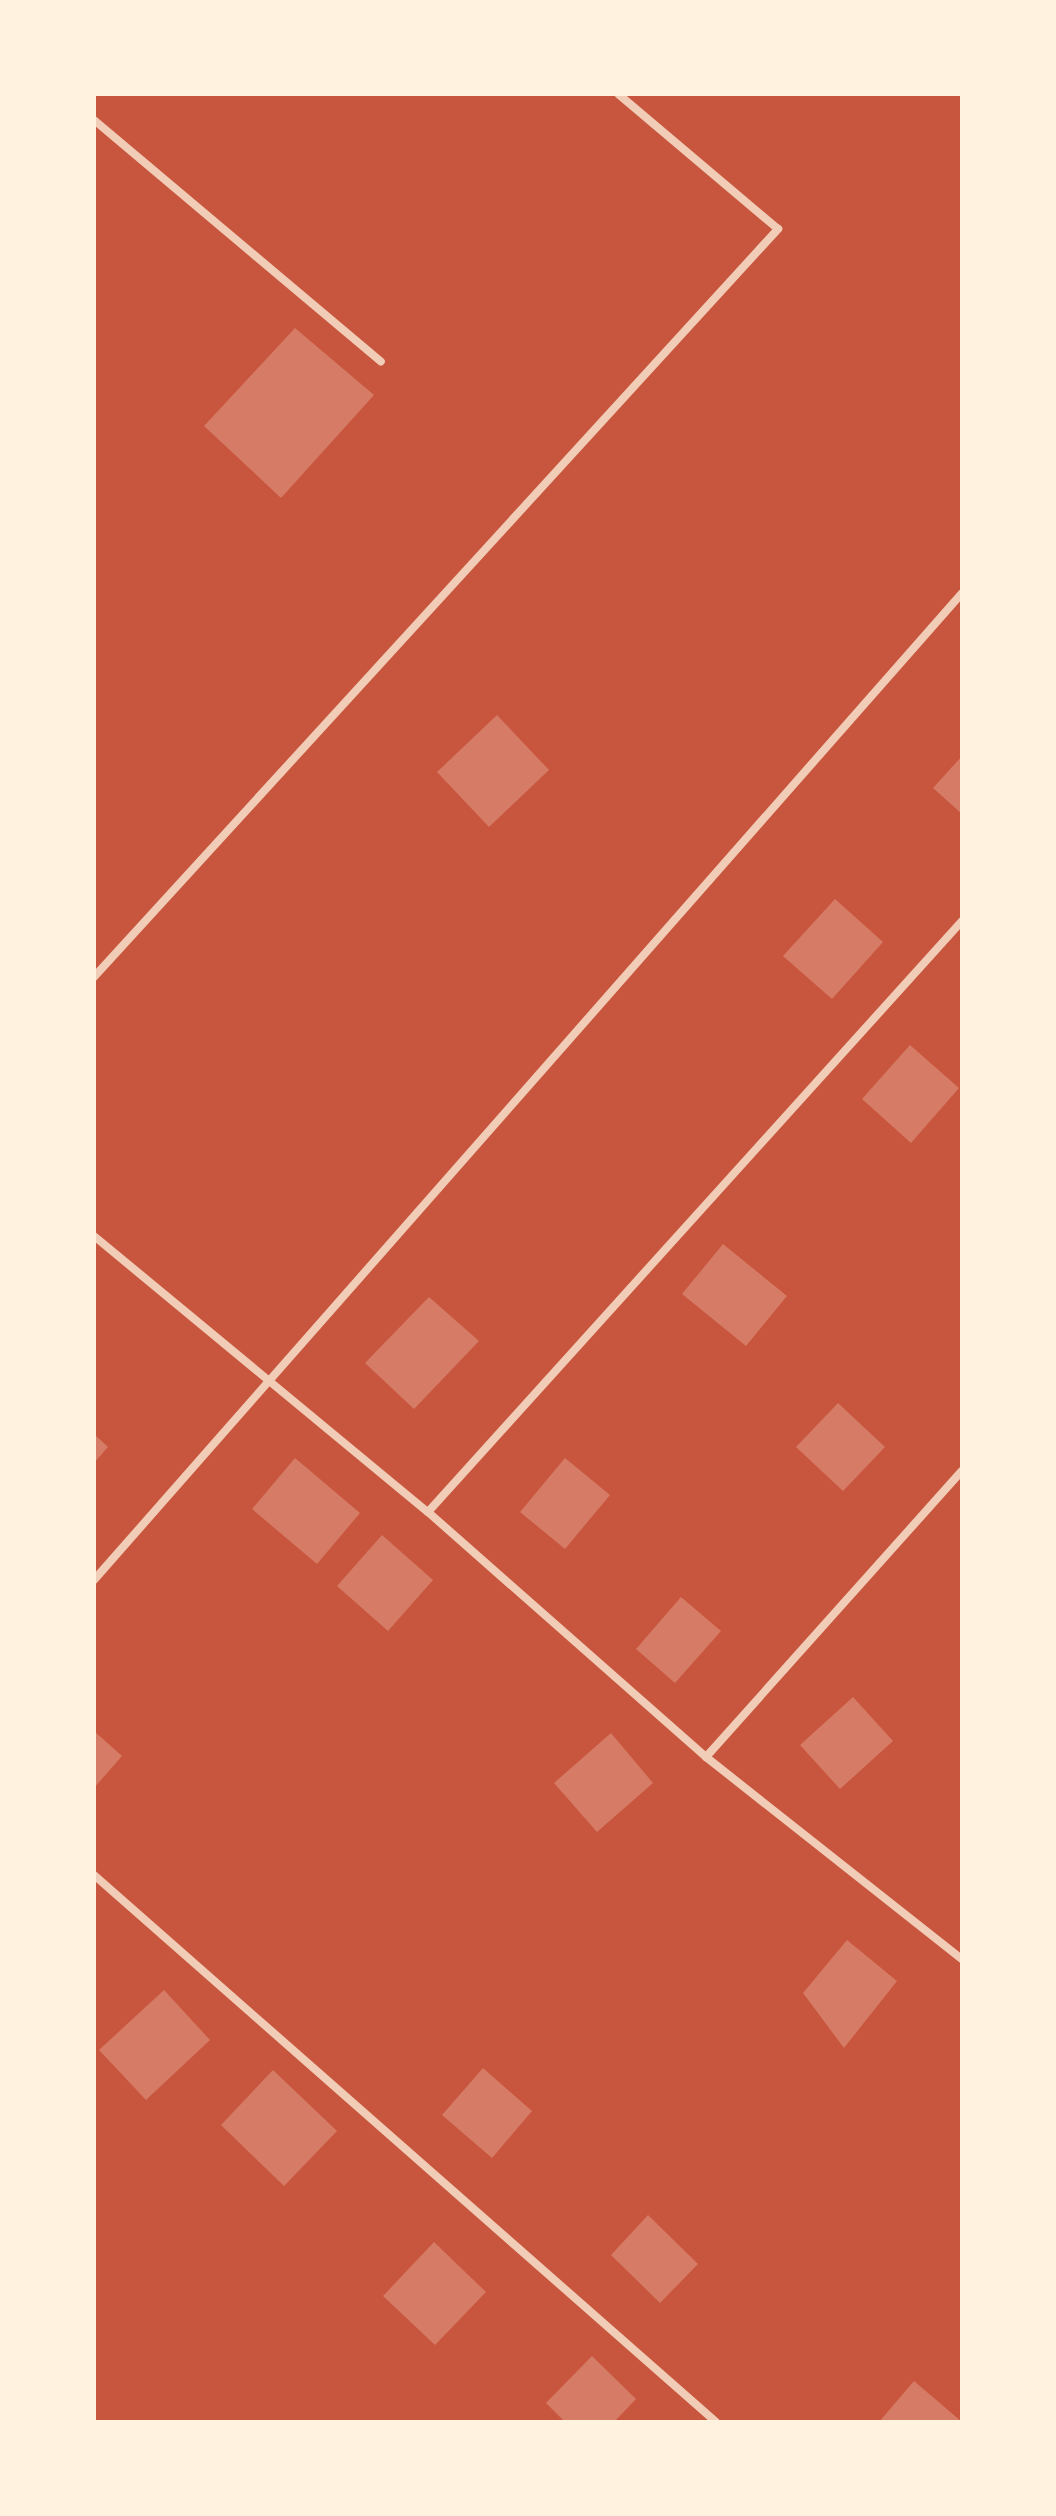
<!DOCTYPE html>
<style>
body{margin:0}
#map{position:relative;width:1056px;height:2516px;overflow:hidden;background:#c8553d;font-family:"Crimson Pro",serif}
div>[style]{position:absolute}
.building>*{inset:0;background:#d67c66}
.minor>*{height:8px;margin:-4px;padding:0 4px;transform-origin:4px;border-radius:4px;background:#f1ccb7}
span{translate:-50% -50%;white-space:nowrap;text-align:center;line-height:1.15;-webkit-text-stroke:7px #fff3e0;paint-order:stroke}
.frame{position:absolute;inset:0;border:96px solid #fff3e0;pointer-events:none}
</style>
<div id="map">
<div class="building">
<div style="clip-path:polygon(295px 328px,374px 395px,281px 498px,204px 426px)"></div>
<div style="clip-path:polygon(497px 715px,549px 770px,489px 827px,437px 772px)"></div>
<div style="clip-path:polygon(962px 756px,962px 814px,933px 788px)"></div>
<div style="clip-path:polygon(835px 899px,883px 942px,832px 999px,783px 956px)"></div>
<div style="clip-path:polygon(910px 1045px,959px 1088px,911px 1143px,862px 1099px)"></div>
<div style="clip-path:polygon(723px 1244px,787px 1296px,746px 1346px,682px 1294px)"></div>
<div style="clip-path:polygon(429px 1297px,479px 1341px,414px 1409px,365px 1363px)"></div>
<div style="clip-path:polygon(838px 1403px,885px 1447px,843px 1491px,796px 1447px)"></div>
<div style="clip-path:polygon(94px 1434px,108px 1447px,94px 1463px)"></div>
<div style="clip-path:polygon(295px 1458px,360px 1513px,317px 1564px,252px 1509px)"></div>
<div style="clip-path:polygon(565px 1458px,610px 1495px,565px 1549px,520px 1512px)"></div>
<div style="clip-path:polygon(382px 1535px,433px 1580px,388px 1631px,337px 1586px)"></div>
<div style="clip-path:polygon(681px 1597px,721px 1631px,675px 1683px,636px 1649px)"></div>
<div style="clip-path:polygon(853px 1697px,893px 1741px,840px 1789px,800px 1745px)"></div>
<div style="clip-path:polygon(94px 1731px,122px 1756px,94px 1788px)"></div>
<div style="clip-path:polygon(611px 1733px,653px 1783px,597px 1832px,554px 1783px)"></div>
<div style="clip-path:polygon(847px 1940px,897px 1981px,844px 2048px,803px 1993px)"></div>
<div style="clip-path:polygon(164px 1990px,210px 2040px,146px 2100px,99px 2050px)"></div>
<div style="clip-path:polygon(483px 2068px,532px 2111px,492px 2158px,442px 2115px)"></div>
<div style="clip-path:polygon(273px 2070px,337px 2131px,284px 2186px,221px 2125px)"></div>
<div style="clip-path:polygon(648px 2215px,698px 2264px,660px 2303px,611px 2255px)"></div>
<div style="clip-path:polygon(434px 2242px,486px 2292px,435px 2345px,383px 2296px)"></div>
<div style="clip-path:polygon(592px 2356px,636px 2399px,614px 2422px,565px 2422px,546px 2403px)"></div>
<div style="clip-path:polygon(914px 2381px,962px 2422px,879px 2422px)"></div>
</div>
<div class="minor">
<div style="left:94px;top:120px;width:375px;rotate:40.1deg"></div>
<div style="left:94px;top:977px;width:1014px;rotate:-47.56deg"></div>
<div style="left:778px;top:229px;width:209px;rotate:-139.8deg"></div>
<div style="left:94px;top:1236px;width:433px;rotate:39.6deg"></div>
<div style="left:428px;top:1512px;width:371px;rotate:41.4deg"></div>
<div style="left:706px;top:1757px;width:326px;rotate:38.3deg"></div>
<div style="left:428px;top:1512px;width:797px;rotate:-47.9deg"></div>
<div style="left:94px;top:1580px;width:1314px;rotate:-48.67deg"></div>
<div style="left:706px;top:1757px;width:384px;rotate:-48.2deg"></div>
<div style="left:94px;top:1875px;width:828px;rotate:41.33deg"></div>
</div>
<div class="frame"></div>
</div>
